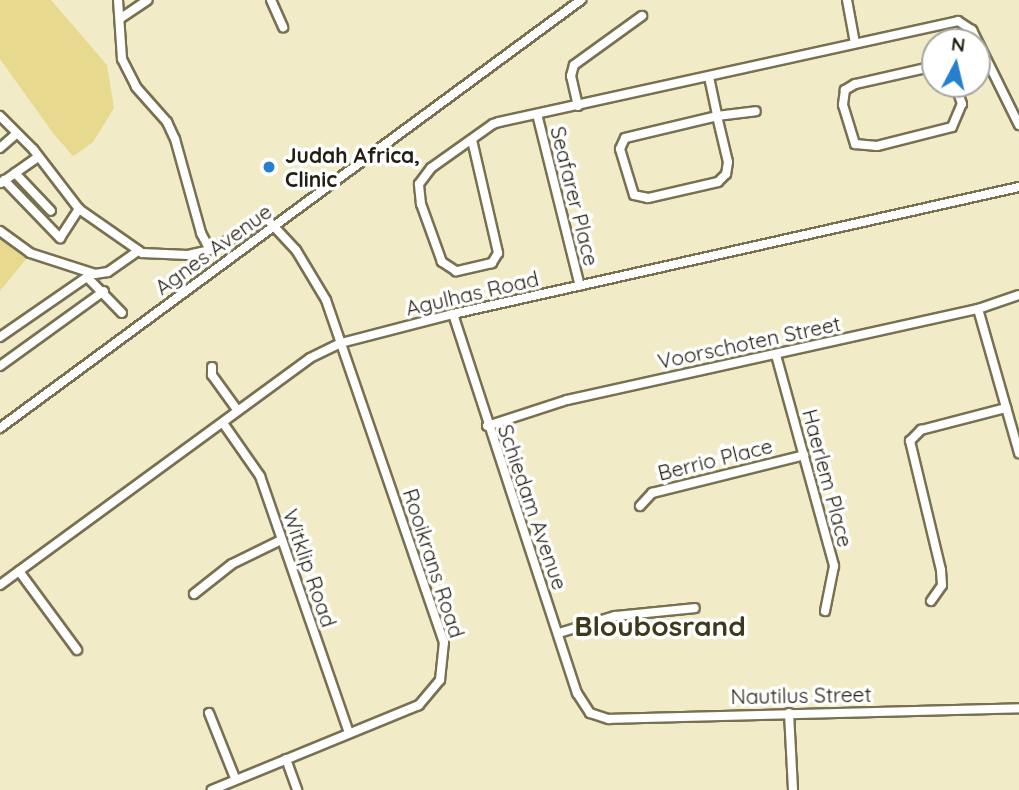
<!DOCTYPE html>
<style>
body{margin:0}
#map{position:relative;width:1019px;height:790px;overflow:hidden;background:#f1ebc8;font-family:Quicksand,sans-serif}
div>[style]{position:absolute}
.green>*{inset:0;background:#e7d98d}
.roads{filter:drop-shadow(2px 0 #777152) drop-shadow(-2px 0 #777152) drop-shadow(0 2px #777152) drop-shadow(0 -2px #777152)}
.minor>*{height:8px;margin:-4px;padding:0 4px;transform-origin:4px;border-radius:4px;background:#fff}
.dots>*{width:19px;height:19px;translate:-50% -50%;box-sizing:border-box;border:4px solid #fff;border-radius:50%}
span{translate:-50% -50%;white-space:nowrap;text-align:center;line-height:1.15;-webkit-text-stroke:7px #fff;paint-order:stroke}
.poi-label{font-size:21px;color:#232013;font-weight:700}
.left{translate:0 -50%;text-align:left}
.street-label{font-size:21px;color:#232013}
.district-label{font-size:28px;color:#3e391b;font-weight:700}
.north{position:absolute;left:921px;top:28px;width:70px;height:70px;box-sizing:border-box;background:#fff;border:2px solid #a7a6a1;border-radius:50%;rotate:7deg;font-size:19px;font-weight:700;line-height:28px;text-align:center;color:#232013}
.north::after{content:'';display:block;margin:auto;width:24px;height:32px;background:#2581ce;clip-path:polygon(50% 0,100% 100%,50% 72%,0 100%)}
</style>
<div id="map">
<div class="green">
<div style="clip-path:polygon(0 0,51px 0,107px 65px,114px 108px,93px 142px,78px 153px,73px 156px,53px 133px,0 59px)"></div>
<div style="clip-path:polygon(0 235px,27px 258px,0 291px)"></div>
</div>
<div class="roads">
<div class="minor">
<div style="left:118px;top:0;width:59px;rotate:86.1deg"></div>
<div style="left:122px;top:59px;width:31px;rotate:63deg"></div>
<div style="left:136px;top:87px;width:47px;rotate:48.5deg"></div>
<div style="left:167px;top:122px;width:19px;rotate:65deg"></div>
<div style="left:175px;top:139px;width:98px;rotate:74.5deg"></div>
<div style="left:201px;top:233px;width:19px;rotate:62deg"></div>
<div style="left:271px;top:0;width:30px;rotate:66deg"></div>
<div style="left:847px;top:0;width:44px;rotate:79.5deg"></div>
<div style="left:121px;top:18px;width:32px;rotate:-34deg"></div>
<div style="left:935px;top:66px;width:82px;rotate:167.3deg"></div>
<div style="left:855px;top:84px;width:12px;rotate:149deg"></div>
<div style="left:845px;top:90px;width:15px;rotate:98deg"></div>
<div style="left:843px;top:105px;width:41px;rotate:72.9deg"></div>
<div style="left:855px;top:144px;width:22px;rotate:5deg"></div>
<div style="left:877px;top:146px;width:77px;rotate:-14.2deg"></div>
<div style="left:952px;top:127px;width:25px;rotate:-67deg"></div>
<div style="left:962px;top:104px;width:21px;rotate:-109deg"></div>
<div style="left:709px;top:77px;width:40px;rotate:78deg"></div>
<div style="left:717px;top:116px;width:47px;rotate:76.6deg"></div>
<div style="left:728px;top:162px;width:12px;rotate:99deg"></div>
<div style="left:726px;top:174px;width:11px;rotate:135deg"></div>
<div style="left:718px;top:182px;width:72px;rotate:167.1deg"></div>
<div style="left:648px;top:198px;width:14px;rotate:-168deg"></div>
<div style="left:634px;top:195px;width:48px;rotate:-106.9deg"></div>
<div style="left:620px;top:149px;width:12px;rotate:-66deg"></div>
<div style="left:625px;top:138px;width:95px;rotate:-13.4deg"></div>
<div style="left:717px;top:116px;width:39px;rotate:-7deg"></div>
<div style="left:578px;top:106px;width:31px;rotate:-103deg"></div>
<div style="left:571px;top:76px;width:11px;rotate:-75deg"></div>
<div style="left:574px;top:65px;width:84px;rotate:-35.8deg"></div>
<div style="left:537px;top:114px;width:177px;rotate:76deg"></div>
<div style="left:0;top:116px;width:47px;rotate:45deg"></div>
<div style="left:33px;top:149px;width:76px;rotate:52.5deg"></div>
<div style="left:79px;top:209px;width:77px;rotate:34.9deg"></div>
<div style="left:142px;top:253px;width:46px;rotate:2.5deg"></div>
<div style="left:188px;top:255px;width:23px;rotate:-13deg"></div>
<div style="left:210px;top:250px;width:65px;rotate:-28.5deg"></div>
<div style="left:267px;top:219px;width:42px;rotate:46.9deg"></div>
<div style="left:296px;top:250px;width:58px;rotate:59deg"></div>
<div style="left:326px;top:300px;width:362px;rotate:71deg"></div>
<div style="left:444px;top:642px;width:38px;rotate:96deg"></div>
<div style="left:440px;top:680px;width:33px;rotate:130deg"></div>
<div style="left:419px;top:705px;width:224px;rotate:157.7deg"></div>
<div style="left:472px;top:140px;width:116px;rotate:77deg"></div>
<div style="left:498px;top:253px;width:12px;rotate:121deg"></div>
<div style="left:492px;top:263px;width:37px;rotate:167deg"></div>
<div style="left:456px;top:271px;width:17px;rotate:-147deg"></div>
<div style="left:442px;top:262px;width:62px;rotate:-109.9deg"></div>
<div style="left:421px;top:204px;width:20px;rotate:-96deg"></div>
<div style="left:419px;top:184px;width:20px;rotate:-53deg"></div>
<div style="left:431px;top:168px;width:76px;rotate:-35.4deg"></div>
<div style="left:493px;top:124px;width:6px;rotate:-18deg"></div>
<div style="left:499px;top:122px;width:470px;rotate:-12.4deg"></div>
<div style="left:958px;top:21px;width:17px;rotate:33deg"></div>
<div style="left:972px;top:30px;width:106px;rotate:63.7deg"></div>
<div style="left:0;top:148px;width:21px;rotate:-41deg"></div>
<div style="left:15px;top:173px;width:52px;rotate:46.5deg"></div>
<div style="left:4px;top:180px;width:81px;rotate:46deg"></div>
<div style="left:60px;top:238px;width:35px;rotate:-57deg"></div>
<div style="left:1px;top:183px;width:45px;rotate:-35.1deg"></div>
<div style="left:0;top:231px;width:37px;rotate:36deg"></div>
<div style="left:30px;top:253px;width:68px;rotate:17.9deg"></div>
<div style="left:95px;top:274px;width:13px;rotate:-9deg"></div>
<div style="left:108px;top:272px;width:37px;rotate:-35deg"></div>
<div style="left:978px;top:309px;width:150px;rotate:74.1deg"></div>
<div style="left:453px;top:314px;width:399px;rotate:71.9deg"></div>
<div style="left:577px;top:693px;width:24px;rotate:57deg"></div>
<div style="left:590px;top:713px;width:20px;rotate:18deg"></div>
<div style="left:609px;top:719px;width:410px;rotate:-1.5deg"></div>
<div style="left:0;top:337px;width:106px;rotate:-34.6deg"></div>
<div style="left:87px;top:277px;width:50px;rotate:45.8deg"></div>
<div style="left:776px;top:355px;width:219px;rotate:74.6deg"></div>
<div style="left:834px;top:566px;width:46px;rotate:101.3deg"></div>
<div style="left:0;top:366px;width:128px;rotate:-35.8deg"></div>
<div style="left:212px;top:367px;width:8px;rotate:90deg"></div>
<div style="left:212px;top:375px;width:44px;rotate:54.2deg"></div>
<div style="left:223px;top:423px;width:65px;rotate:55.1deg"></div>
<div style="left:260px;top:476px;width:272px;rotate:70.9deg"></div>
<div style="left:487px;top:426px;width:84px;rotate:-18deg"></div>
<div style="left:567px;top:400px;width:421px;rotate:-12.5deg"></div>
<div style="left:978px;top:309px;width:43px;rotate:-18.9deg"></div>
<div style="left:0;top:428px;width:722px;rotate:-36.38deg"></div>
<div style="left:640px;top:506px;width:18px;rotate:-47deg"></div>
<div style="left:652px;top:493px;width:157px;rotate:-14deg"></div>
<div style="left:19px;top:571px;width:98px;rotate:53.7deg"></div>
<div style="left:0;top:585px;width:384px;rotate:-36.2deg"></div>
<div style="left:310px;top:358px;width:34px;rotate:-26deg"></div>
<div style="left:341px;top:343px;width:116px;rotate:-14.5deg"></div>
<div style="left:453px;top:314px;width:580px;rotate:-12.65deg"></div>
<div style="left:194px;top:594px;width:48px;rotate:-38.3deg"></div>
<div style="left:232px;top:564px;width:55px;rotate:-26.1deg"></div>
<div style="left:931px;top:601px;width:19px;rotate:-55deg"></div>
<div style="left:942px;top:585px;width:15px;rotate:-94deg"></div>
<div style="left:941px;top:570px;width:133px;rotate:-103.5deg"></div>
<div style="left:910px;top:441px;width:16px;rotate:-45deg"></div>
<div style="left:921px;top:430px;width:88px;rotate:-14.5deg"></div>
<div style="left:559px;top:633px;width:59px;rotate:-16.9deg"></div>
<div style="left:615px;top:616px;width:80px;rotate:-5.7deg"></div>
<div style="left:209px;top:713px;width:70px;rotate:68.2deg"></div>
<div style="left:789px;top:713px;width:77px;rotate:87deg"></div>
<div style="left:286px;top:759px;width:33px;rotate:70deg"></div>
</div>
</div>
<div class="dots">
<div style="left:269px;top:167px;background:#2581ce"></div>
</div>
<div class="poi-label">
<span class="left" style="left:285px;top:167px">Judah Africa,<br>Clinic</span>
</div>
<div class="street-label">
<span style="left:575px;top:196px;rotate:76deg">Seafarer Place</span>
<span style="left:213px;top:249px;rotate:-36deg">Agnes Avenue</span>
<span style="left:472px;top:293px;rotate:-13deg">Agulhas Road</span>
<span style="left:749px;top:342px;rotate:-12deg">Voorschoten Street</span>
<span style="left:715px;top:459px;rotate:-14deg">Berrio Place</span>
<span style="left:828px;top:478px;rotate:75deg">Haerlem Place</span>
<span style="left:533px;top:507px;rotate:71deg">Schiedam Avenue</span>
<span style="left:434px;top:563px;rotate:72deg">Rooikrans Road</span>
<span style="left:310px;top:568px;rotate:71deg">Witklip Road</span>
<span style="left:801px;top:695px;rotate:-1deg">Nautilus Street</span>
</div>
<div class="district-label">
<span style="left:660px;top:626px">Bloubosrand</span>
</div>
<div class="north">N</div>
</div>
